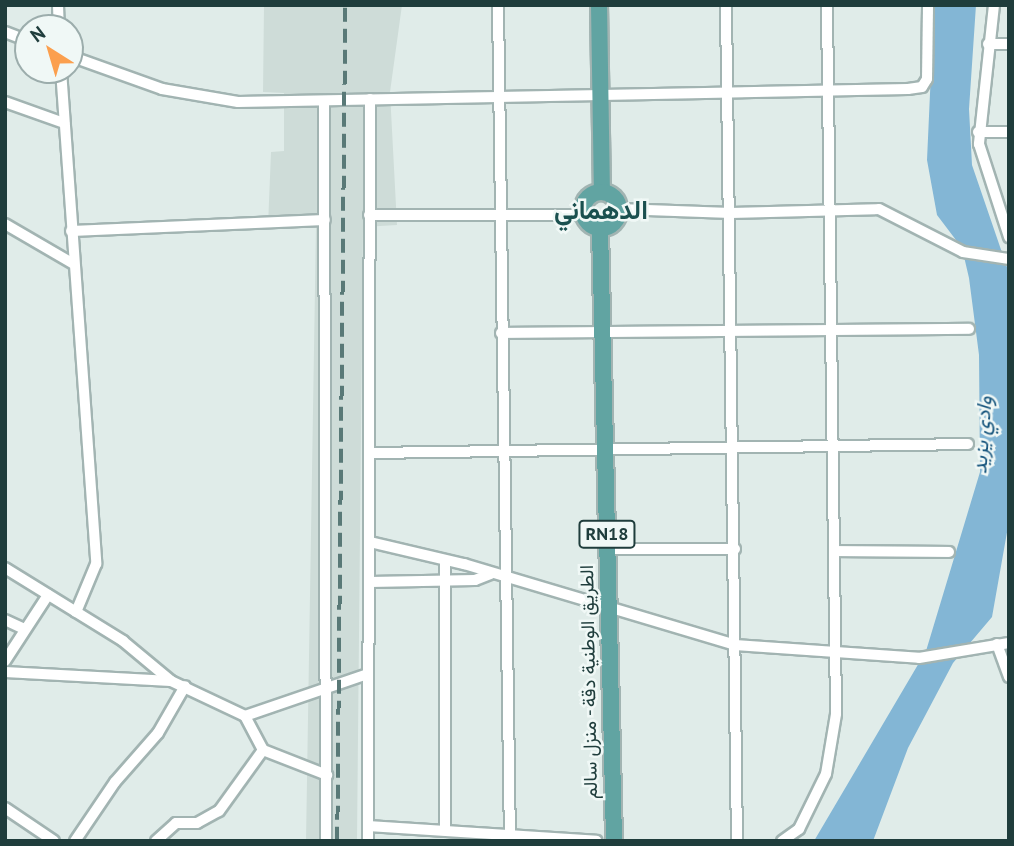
<!DOCTYPE html>
<meta charset="utf-8">
<style>
body{margin:0}
#map{position:relative;width:1014px;height:846px;overflow:hidden;background:#e0ece9;font-family:"PT Sans",Vazirmatn,sans-serif}
div>[style]{position:absolute}
.built>*{inset:0;background:#cedcd8}
.water>*{inset:0;background:#83b6d5}
.roads{filter:drop-shadow(2px 0 #a2b4b2) drop-shadow(-2px 0 #a2b4b2) drop-shadow(0 2px #a2b4b2) drop-shadow(0 -2px #a2b4b2)}
.street>*{height:10px;margin:-5px;padding:0 5px;transform-origin:5px;border-radius:5px;background:#fff}
.primary>*{height:16px;margin:-8px;padding:0 8px;transform-origin:8px;border-radius:8px;background:#61a4a2}
.primary>.ring{margin:-8px;padding:0;box-sizing:content-box;background:none;border:16px solid #61a4a2;border-radius:50%}
.rail>*{height:3.5px;margin-top:-1.75px;transform-origin:0;background:repeating-linear-gradient(90deg,#597977 0 14px,transparent 0 21px)}
span{translate:-50% -50%;white-space:nowrap;text-align:center;line-height:1.15;-webkit-text-stroke:5px #f0f8f6;paint-order:stroke}
.shield-label span{padding:2px 5px;background:#f0f8f6;border:2px solid;border-radius:5px;-webkit-text-stroke-width:0}
.shield-label{font-size:18px;color:#1f3d3c;font-weight:700}
.street-label{font-size:19px;color:#1f3d3c}
.water-label{font-size:21px;color:#16557d;font-style:italic}
.district-label{font-size:26px;color:#1a504f;font-weight:700}
.frame{position:absolute;inset:0;border:7px solid #1f3d3c;pointer-events:none}
.north{position:absolute;left:14px;top:14px;width:70px;height:70px;box-sizing:border-box;background:#f0f8f6;border:2px solid #9cadac;border-radius:50%;rotate:323deg;font-size:19px;font-weight:700;line-height:28px;text-align:center;color:#1f3d3c}
.north::after{content:'';display:block;margin:auto;width:24px;height:32px;background:#fb9f4e;clip-path:polygon(50% 0,100% 100%,50% 72%,0 100%)}
</style>
<div id="map">
<div class="built">
<div style="clip-path:polygon(264px 5px,402px 5px,390px 92px,397px 225px,363px 227px,357px 841px,306px 841px,316px 226px,268px 226px,271px 152px,284px 151px,284px 93px,263px 92px)"></div>
</div>
<div class="water">
<div style="clip-path:polygon(934px 5px,976px 5px,969px 109px,972px 165px,1009px 273px,1009px 521px,992px 617px,953px 663px,908px 748px,873px 841px,814px 841px,926px 651px,980px 472px,979px 355px,969px 278px,962px 248px,937px 215px,927px 160px)"></div>
</div>
<div class="roads">
<div class="street">
<div style="left:58px;top:5px;width:23px;rotate:88deg"></div>
<div style="left:498px;top:5px;width:836px;rotate:89.18deg"></div>
<div style="left:726px;top:5px;width:836px;rotate:89.25deg"></div>
<div style="left:994px;top:5px;width:140px;rotate:96.2deg"></div>
<div style="left:979px;top:144px;width:98px;rotate:72.1deg"></div>
<div style="left:5px;top:32px;width:25px;rotate:21deg"></div>
<div style="left:988px;top:44px;width:21px"></div>
<div style="left:70px;top:56px;width:98px;rotate:19.7deg"></div>
<div style="left:162px;top:89px;width:77px;rotate:9.7deg"></div>
<div style="left:238px;top:102px;width:670px;rotate:-1.11deg"></div>
<div style="left:908px;top:89px;width:14px;rotate:-8deg"></div>
<div style="left:922px;top:87px;width:9px;rotate:-58deg"></div>
<div style="left:927px;top:79px;width:74px;rotate:-89.2deg"></div>
<div style="left:61px;top:70px;width:495px;rotate:85.9deg"></div>
<div style="left:96px;top:564px;width:52px;rotate:112.6deg"></div>
<div style="left:324px;top:101px;width:740px;rotate:89.85deg"></div>
<div style="left:5px;top:102px;width:63px;rotate:19.6deg"></div>
<div style="left:978px;top:132px;width:31px"></div>
<div style="left:619px;top:209px;width:112px;rotate:2deg"></div>
<div style="left:731px;top:213px;width:148px;rotate:-1.5deg"></div>
<div style="left:879px;top:209px;width:94px;rotate:27.1deg"></div>
<div style="left:963px;top:252px;width:47px;rotate:8.7deg"></div>
<div style="left:369px;top:215px;width:215px"></div>
<div style="left:5px;top:224px;width:78px;rotate:30.2deg"></div>
<div style="left:71px;top:231px;width:254px;rotate:-2.5deg"></div>
<div style="left:501px;top:333px;width:468px;rotate:-0.5deg"></div>
<div style="left:371px;top:453px;width:597px;rotate:-0.86deg"></div>
<div style="left:370px;top:542px;width:97px;rotate:13.2deg"></div>
<div style="left:464px;top:564px;width:283px;rotate:16.6deg"></div>
<div style="left:735px;top:645px;width:184px;rotate:4deg"></div>
<div style="left:919px;top:658px;width:91px;rotate:-9.5deg"></div>
<div style="left:607px;top:549px;width:128px"></div>
<div style="left:835px;top:551px;width:114px;rotate:0.5deg"></div>
<div style="left:5px;top:568px;width:139px;rotate:31.7deg"></div>
<div style="left:123px;top:641px;width:62px;rotate:39.8deg"></div>
<div style="left:171px;top:681px;width:82px;rotate:25.3deg"></div>
<div style="left:245px;top:716px;width:130px;rotate:-18.9deg"></div>
<div style="left:370px;top:582px;width:105px;rotate:-1.1deg"></div>
<div style="left:475px;top:580px;width:17px;rotate:-21deg"></div>
<div style="left:5px;top:620px;width:21px;rotate:25deg"></div>
<div style="left:997px;top:644px;width:35px;rotate:70deg"></div>
<div style="left:5px;top:661px;width:79px;rotate:-56.9deg"></div>
<div style="left:5px;top:672px;width:166px;rotate:3.1deg"></div>
<div style="left:245px;top:716px;width:38px;rotate:62deg"></div>
<div style="left:263px;top:750px;width:69px;rotate:21.3deg"></div>
<div style="left:5px;top:808px;width:59px;rotate:34deg"></div>
<div style="left:368px;top:826px;width:229px;rotate:3.7deg"></div>
<div style="left:445px;top:829px;width:268px;rotate:-90deg"></div>
<div style="left:75px;top:841px;width:71px;rotate:-55.9deg"></div>
<div style="left:115px;top:782px;width:65px;rotate:-48.7deg"></div>
<div style="left:158px;top:733px;width:54px;rotate:-60.1deg"></div>
<div style="left:156px;top:841px;width:27px;rotate:-42deg"></div>
<div style="left:176px;top:823px;width:21px"></div>
<div style="left:197px;top:823px;width:25px;rotate:-29deg"></div>
<div style="left:219px;top:811px;width:75px;rotate:-54.2deg"></div>
<div style="left:368px;top:841px;width:742px;rotate:-89.85deg"></div>
<div style="left:782px;top:841px;width:21px;rotate:-35deg"></div>
<div style="left:799px;top:829px;width:61px;rotate:-63.9deg"></div>
<div style="left:826px;top:774px;width:61px;rotate:-80.5deg"></div>
<div style="left:836px;top:714px;width:709px;rotate:-90.73deg"></div>
</div>
<div class="primary">
<div style="left:599px;top:5px;width:187px;rotate:89.1deg"></div>
<div class="ring" style="left:583px;top:192px;width:20px;height:20px"></div>
<div style="left:600px;top:228px;width:613px;rotate:88.69deg"></div>
</div>
</div>
<div class="rail">
<div style="left:337px;top:841px;width:836px;rotate:-89.45deg"></div>
</div>
<div class="shield-label">
<span style="left:607px;top:534px">RN18</span>
</div>
<div class="street-label">
<span style="left:589px;top:682px;rotate:-91deg">الطريق الوطنية دقة - منزل سالم</span>
</div>
<div class="water-label">
<span style="left:982px;top:435px;rotate:-86deg">وادي يزيد</span>
</div>
<div class="district-label">
<span style="left:601px;top:210px">الدهماني</span>
</div>
<div class="frame"></div>
<div class="north">N</div>
</div>
